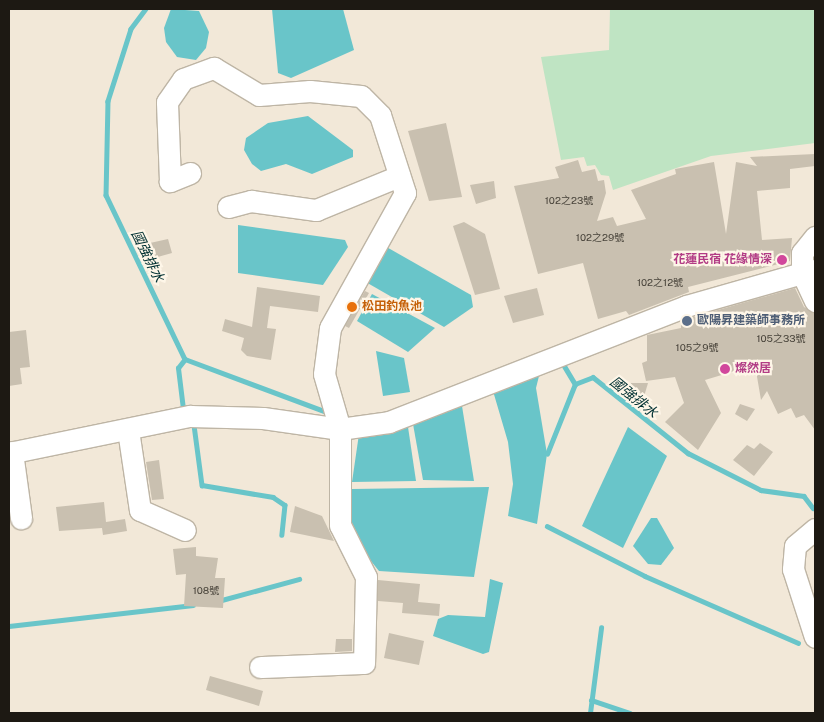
<!DOCTYPE html>
<meta charset="utf-8">
<style>
body{margin:0}
#map{position:relative;width:824px;height:722px;overflow:hidden;background:#f2e8d8;font-family:"Public Sans","Noto Sans TC",sans-serif}
div>[style]{position:absolute}
.green>*{inset:0;background:#bfe4c3}
.water>*{inset:0;background:#69c5c9}
.stream>*{height:4.5px;margin:-2.25px;padding:0 2.25px;transform-origin:2.25px;border-radius:2.25px;background:#69c5c9}
.building>*{inset:0;background:#c9c0b0}
.roads{filter:drop-shadow(1px 0 #beb5a5) drop-shadow(-1px 0 #beb5a5) drop-shadow(0 1px #beb5a5) drop-shadow(0 -1px #beb5a5)}
.minor>*{height:21px;margin:-10.5px;padding:0 10.5px;transform-origin:10.5px;border-radius:10.5px;background:#fff}
.dots>*{width:14px;height:14px;translate:-50% -50%;box-sizing:border-box;border:2px solid #fef6e8;border-radius:50%}
span{translate:-50% -50%;white-space:nowrap;text-align:center;line-height:1.15;-webkit-text-stroke:4.5px #fef6e8;paint-order:stroke}
.number-label{font-size:10px;color:#48433a}
.number-label span{-webkit-text-stroke-width:0}
.hotel-label{font-size:12px;color:#b23c85;font-weight:700}
.right{translate:-100% -50%;text-align:right}
.left{translate:0 -50%;text-align:left}
.food-label{font-size:12px;color:#c56008;font-weight:700}
.service-label{font-size:12px;color:#4e5e75;font-weight:700}
.water-label{font-size:14px;color:#013032;font-style:italic}
.frame{position:absolute;inset:0;border:10px solid #1d1913;pointer-events:none}
</style>
<div id="map">
<div class="green">
<div style="clip-path:polygon(610px 9px,815px 9px,815px 143px,711px 156px,613px 190px,609px 176px,601px 175px,595px 165px,587px 166px,584px 157px,561px 160px,541px 57px,609px 50px)"></div>
</div>
<div class="water">
<div style="clip-path:polygon(171px 9px,199px 11px,209px 32px,206px 48px,196px 60px,177px 57px,166px 42px,164px 28px)"></div>
<div style="clip-path:polygon(272px 9px,343px 9px,354px 50px,291px 78px,278px 73px)"></div>
<div style="clip-path:polygon(308px 116px,353px 150px,353px 157px,312px 174px,286px 164px,261px 171px,252px 164px,244px 150px,246px 138px,268px 123px)"></div>
<div style="clip-path:polygon(238px 225px,345px 240px,348px 247px,323px 285px,238px 273px)"></div>
<div style="clip-path:polygon(383px 245px,471px 295px,473px 307px,444px 327px,364px 281px)"></div>
<div style="clip-path:polygon(372px 294px,435px 328px,408px 352px,357px 321px)"></div>
<div style="clip-path:polygon(376px 351px,404px 358px,410px 392px,383px 396px)"></div>
<div style="clip-path:polygon(539px 376px,536px 388px,547px 454px,537px 524px,508px 516px,513px 484px,508px 442px,493px 391px)"></div>
<div style="clip-path:polygon(462px 406px,474px 481px,423px 480px,413px 424px)"></div>
<div style="clip-path:polygon(408px 427px,416px 481px,352px 482px,359px 434px)"></div>
<div style="clip-path:polygon(628px 427px,667px 456px,623px 548px,582px 526px)"></div>
<div style="clip-path:polygon(489px 487px,474px 577px,379px 571px,346px 530px,352px 489px)"></div>
<div style="clip-path:polygon(651px 518px,657px 518px,674px 548px,661px 565px,648px 564px,633px 546px)"></div>
<div style="clip-path:polygon(490px 579px,503px 583px,489px 652px,483px 654px,433px 636px,438px 619px,448px 615px,485px 617px)"></div>
</div>
<div class="stream">
<div style="left:146px;top:9px;width:25px;rotate:127deg"></div>
<div style="left:131px;top:29px;width:76px;rotate:107.7deg"></div>
<div style="left:108px;top:101px;width:94px;rotate:91.2deg"></div>
<div style="left:106px;top:195px;width:182px;rotate:64.3deg"></div>
<div style="left:185px;top:359px;width:152px;rotate:20.5deg"></div>
<div style="left:562px;top:362px;width:26px;rotate:59deg"></div>
<div style="left:575px;top:384px;width:19px;rotate:-21deg"></div>
<div style="left:593px;top:377px;width:122px;rotate:38.7deg"></div>
<div style="left:688px;top:453px;width:82px;rotate:26.9deg"></div>
<div style="left:761px;top:490px;width:43px;rotate:7.9deg"></div>
<div style="left:804px;top:496px;width:15px;rotate:53deg"></div>
<div style="left:183px;top:409px;width:41px;rotate:-97deg"></div>
<div style="left:178px;top:368px;width:11px;rotate:-52deg"></div>
<div style="left:194px;top:425px;width:61px;rotate:82.4deg"></div>
<div style="left:202px;top:485px;width:72px;rotate:9.6deg"></div>
<div style="left:273px;top:497px;width:14px;rotate:34deg"></div>
<div style="left:285px;top:505px;width:30px;rotate:96deg"></div>
<div style="left:547px;top:454px;width:75px;rotate:-68.2deg"></div>
<div style="left:547px;top:526px;width:110px;rotate:27deg"></div>
<div style="left:645px;top:576px;width:167px;rotate:23.6deg"></div>
<div style="left:218px;top:601px;width:84px;rotate:-15.2deg"></div>
<div style="left:9px;top:626px;width:185px;rotate:-6.5deg"></div>
<div style="left:591px;top:700px;width:41px;rotate:18.4deg"></div>
<div style="left:590px;top:713px;width:86px;rotate:-82.6deg"></div>
</div>
<div class="building">
<div style="clip-path:polygon(446px 123px,462px 197px,429px 201px,408px 131px)"></div>
<div style="clip-path:polygon(815px 154px,815px 166px,790px 169px,790px 188px,757px 191px,762px 240px,792px 238px,790px 261px,688px 287px,689px 292px,629px 315px,626px 311px,598px 319px,583px 263px,538px 274px,514px 186px,559px 178px,555px 167px,578px 160px,582px 172px,595px 169px,598px 181px,604px 180px,606px 193px,597px 221px,613px 217px,617px 226px,646px 219px,631px 190px,676px 174px,675px 169px,714px 162px,726px 234px,736px 162px,757px 166px,750px 157px)"></div>
<div style="clip-path:polygon(494px 181px,496px 198px,476px 204px,470px 185px)"></div>
<div style="clip-path:polygon(464px 222px,485px 234px,500px 289px,475px 295px,453px 226px)"></div>
<div style="clip-path:polygon(168px 239px,172px 253px,154px 258px,150px 243px)"></div>
<div style="clip-path:polygon(257px 287px,320px 296px,318px 312px,270px 306px,267px 328px,276px 329px,271px 360px,247px 356px,241px 350px,244px 338px,222px 331px,225px 319px,252px 327px)"></div>
<div style="clip-path:polygon(537px 288px,544px 315px,513px 323px,504px 296px)"></div>
<div style="clip-path:polygon(795px 288px,804px 307px,815px 313px,815px 430px,804px 415px,796px 418px,791px 408px,778px 414px,767px 391px,761px 400px,755px 365px,705px 380px,721px 413px,698px 450px,665px 422px,684px 403px,675px 377px,646px 381px,642px 363px,647px 361px,647px 335px,681px 328px,681px 322px,690px 318px)"></div>
<div style="clip-path:polygon(365px 291px,369px 293px,349px 328px,345px 326px)"></div>
<div style="clip-path:polygon(26px 330px,30px 367px,20px 368px,22px 384px,9px 386px,9px 332px)"></div>
<div style="clip-path:polygon(624px 383px,648px 383px,640px 410px,624px 396px)"></div>
<div style="clip-path:polygon(740px 404px,755px 409px,747px 421px,735px 414px)"></div>
<div style="clip-path:polygon(760px 443px,773px 452px,754px 476px,733px 460px,747px 445px,754px 449px)"></div>
<div style="clip-path:polygon(159px 460px,164px 499px,152px 500px,146px 462px)"></div>
<div style="clip-path:polygon(104px 502px,106px 522px,125px 519px,127px 531px,103px 535px,102px 528px,59px 531px,56px 507px)"></div>
<div style="clip-path:polygon(295px 506px,322px 516px,334px 541px,290px 532px)"></div>
<div style="clip-path:polygon(196px 547px,196px 556px,218px 558px,215px 578px,225px 578px,223px 608px,184px 606px,186px 574px,176px 575px,173px 549px)"></div>
<div style="clip-path:polygon(378px 580px,420px 584px,418px 602px,440px 604px,439px 616px,402px 613px,403px 603px,378px 601px)"></div>
<div style="clip-path:polygon(389px 633px,424px 641px,419px 665px,384px 658px)"></div>
<div style="clip-path:polygon(336px 639px,352px 639px,352px 651px,335px 652px)"></div>
<div style="clip-path:polygon(210px 676px,263px 691px,259px 706px,206px 690px)"></div>
</div>
<div class="roads">
<div class="minor">
<div style="left:190px;top:173px;width:22px;rotate:158deg"></div>
<div style="left:170px;top:181px;width:79px;rotate:-92.2deg"></div>
<div style="left:167px;top:102px;width:28px;rotate:-55deg"></div>
<div style="left:183px;top:79px;width:33px;rotate:-20deg"></div>
<div style="left:214px;top:68px;width:52px;rotate:31deg"></div>
<div style="left:259px;top:95px;width:51px;rotate:-4.5deg"></div>
<div style="left:310px;top:91px;width:51px;rotate:5.6deg"></div>
<div style="left:361px;top:96px;width:27px;rotate:45deg"></div>
<div style="left:380px;top:115px;width:82px;rotate:72.2deg"></div>
<div style="left:405px;top:193px;width:154px;rotate:119.1deg"></div>
<div style="left:330px;top:328px;width:46px;rotate:97.4deg"></div>
<div style="left:324px;top:374px;width:57px;rotate:73.8deg"></div>
<div style="left:340px;top:429px;width:96px;rotate:90deg"></div>
<div style="left:340px;top:525px;width:58px;rotate:63.4deg"></div>
<div style="left:366px;top:577px;width:86px;rotate:91.3deg"></div>
<div style="left:364px;top:663px;width:104px;rotate:177.8deg"></div>
<div style="left:228px;top:207px;width:24px;rotate:-15deg"></div>
<div style="left:251px;top:201px;width:66px;rotate:7.9deg"></div>
<div style="left:316px;top:210px;width:90px;rotate:-22.3deg"></div>
<div style="left:815px;top:270px;width:13px;rotate:167deg"></div>
<div style="left:802px;top:273px;width:31px;rotate:65deg"></div>
<div style="left:128px;top:430px;width:81px;rotate:81.5deg"></div>
<div style="left:140px;top:510px;width:49px;rotate:24deg"></div>
<div style="left:12px;top:452px;width:67px;rotate:82.2deg"></div>
<div style="left:9px;top:453px;width:185px;rotate:-11.6deg"></div>
<div style="left:190px;top:416px;width:73px;rotate:1.6deg"></div>
<div style="left:263px;top:418px;width:78px;rotate:8.1deg"></div>
<div style="left:340px;top:429px;width:49px;rotate:-8.1deg"></div>
<div style="left:389px;top:422px;width:319px;rotate:-21.3deg"></div>
<div style="left:686px;top:306px;width:121px;rotate:-15.9deg"></div>
<div style="left:802px;top:273px;width:20px;rotate:-90deg"></div>
<div style="left:802px;top:253px;width:21px;rotate:-51deg"></div>
<div style="left:815px;top:529px;width:26px;rotate:140deg"></div>
<div style="left:795px;top:546px;width:23px;rotate:95deg"></div>
<div style="left:793px;top:569px;width:71px;rotate:72.1deg"></div>
</div>
</div>
<div class="dots">
<div style="left:782px;top:260px;background:#d1479c"></div>
<div style="left:352px;top:307px;background:#e8710a"></div>
<div style="left:687px;top:321px;background:#5c6f8a"></div>
<div style="left:725px;top:369px;background:#d1479c"></div>
</div>
<div class="number-label">
<span style="left:569px;top:201px">102之23號</span>
<span style="left:600px;top:238px">102之29號</span>
<span style="left:660px;top:283px">102之12號</span>
<span style="left:781px;top:339px">105之33號</span>
<span style="left:697px;top:348px">105之9號</span>
<span style="left:206px;top:591px">108號</span>
</div>
<div class="hotel-label">
<span class="right" style="left:772px;top:260px">花蓮民宿 花緣情深</span>
<span class="left" style="left:735px;top:369px">燦然居</span>
</div>
<div class="food-label">
<span class="left" style="left:362px;top:307px">松田釣魚池</span>
</div>
<div class="service-label">
<span class="left" style="left:697px;top:321px">歐陽昇建築師事務所</span>
</div>
<div class="water-label">
<span style="left:148px;top:256px;rotate:64deg">國強排水</span>
<span style="left:634px;top:397px;rotate:39deg">國強排水</span>
</div>
<div class="frame"></div>
</div>
